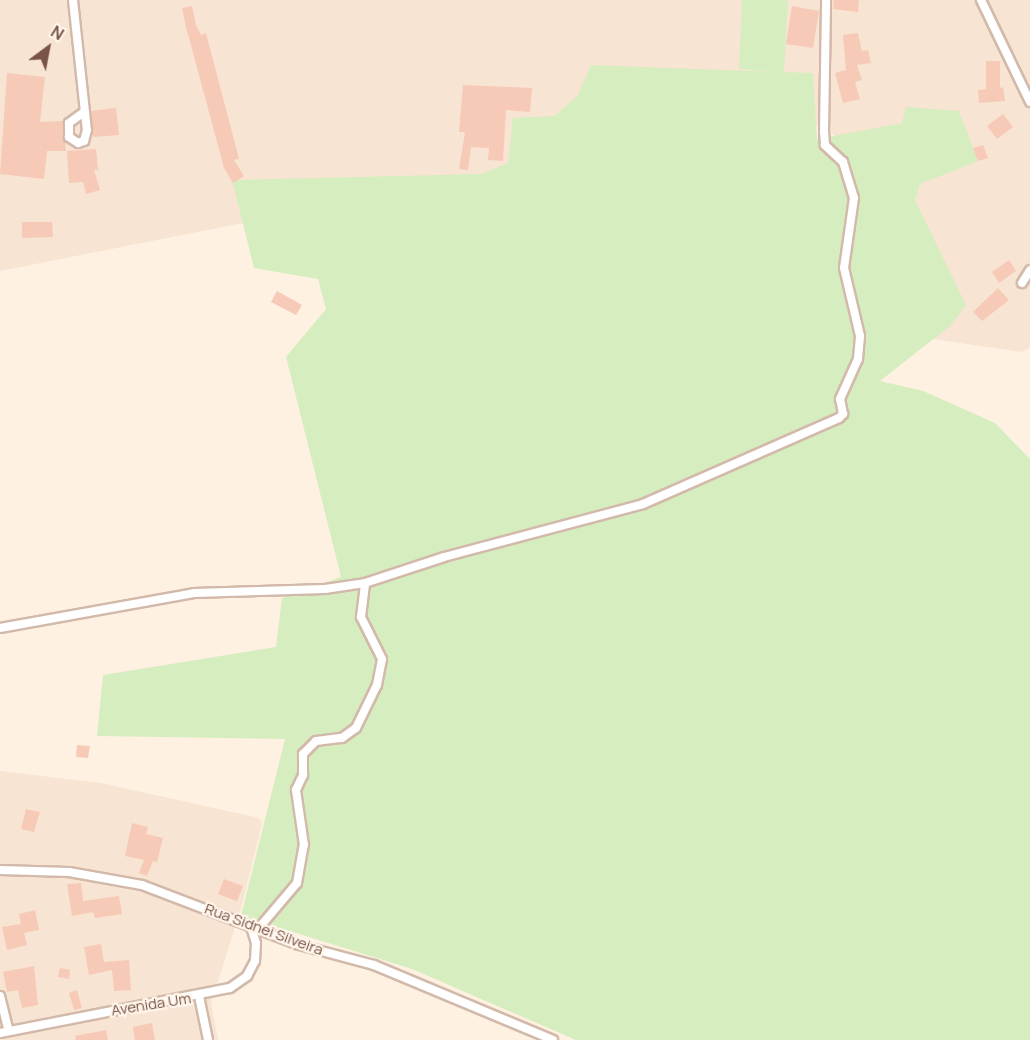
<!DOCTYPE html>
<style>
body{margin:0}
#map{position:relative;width:1030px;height:1040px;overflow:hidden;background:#fef1e2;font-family:Manrope,sans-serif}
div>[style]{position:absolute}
.residential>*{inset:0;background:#f8e4d2}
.green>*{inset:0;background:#d6edbf}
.building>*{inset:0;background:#f6cab7}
.roads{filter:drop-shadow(2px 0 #d2b9aa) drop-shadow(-2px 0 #d2b9aa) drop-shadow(0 2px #d2b9aa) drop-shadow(0 -2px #d2b9aa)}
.minor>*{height:8px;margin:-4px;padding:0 4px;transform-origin:4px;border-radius:4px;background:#fff}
span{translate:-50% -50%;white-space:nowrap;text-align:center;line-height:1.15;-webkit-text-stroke:4.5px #fff5ea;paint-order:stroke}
.street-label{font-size:15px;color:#785346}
.north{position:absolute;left:18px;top:18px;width:60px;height:60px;-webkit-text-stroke:4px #fff5ea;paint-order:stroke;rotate:32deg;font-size:16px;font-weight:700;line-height:24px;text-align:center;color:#785346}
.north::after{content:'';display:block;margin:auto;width:21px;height:27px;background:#785346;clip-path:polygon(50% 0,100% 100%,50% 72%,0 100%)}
</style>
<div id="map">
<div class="residential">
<div style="clip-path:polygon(0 0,1030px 0,1030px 347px,1022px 352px,912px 336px,866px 152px,786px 110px,704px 132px,0 271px)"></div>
<div style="clip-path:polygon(0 771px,101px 783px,259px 818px,262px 824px,240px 912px,211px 1003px,218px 1040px,0 1040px)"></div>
</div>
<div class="green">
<div style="clip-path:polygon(742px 0,788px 0,784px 72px,813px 73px,817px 139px,902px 123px,906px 107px,959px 111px,978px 161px,920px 184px,915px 200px,966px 305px,950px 326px,880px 381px,923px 391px,995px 423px,1030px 459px,1030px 1040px,576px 1040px,412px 969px,241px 916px,285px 739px,97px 736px,103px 675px,276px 647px,282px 598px,341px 577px,286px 357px,326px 309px,318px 279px,254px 268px,232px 180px,481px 174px,508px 163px,513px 118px,555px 116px,578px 95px,591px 65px,775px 72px,739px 69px)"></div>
</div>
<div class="building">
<div style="clip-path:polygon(834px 0,859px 0,858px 12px,833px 9px)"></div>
<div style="clip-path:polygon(192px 6px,196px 25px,201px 35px,206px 33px,239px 159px,234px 160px,244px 176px,233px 183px,224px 168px,186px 27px,182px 8px)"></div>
<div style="clip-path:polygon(792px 6px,819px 11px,813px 48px,786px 44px)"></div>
<div style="clip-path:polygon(858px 33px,862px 51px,868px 50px,871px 63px,857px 65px,862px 80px,855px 82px,860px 99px,843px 103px,835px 73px,846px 70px,843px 35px)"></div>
<div style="clip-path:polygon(986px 61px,1000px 61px,1000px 88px,1003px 87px,1005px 101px,979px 103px,978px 90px,986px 89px)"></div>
<div style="clip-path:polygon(7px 73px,45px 77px,40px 122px,63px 121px,66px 151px,47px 151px,44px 179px,0 174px)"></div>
<div style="clip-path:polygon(463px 85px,532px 88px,530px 112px,506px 110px,503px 161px,488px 160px,489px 148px,471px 147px,468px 170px,459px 169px,465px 132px,459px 132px)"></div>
<div style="clip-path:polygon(116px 108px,119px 135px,93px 137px,91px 111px)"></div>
<div style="clip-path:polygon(1003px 114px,1013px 127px,997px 139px,987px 126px)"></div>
<div style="clip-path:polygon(983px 145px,988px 158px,978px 161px,973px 148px)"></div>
<div style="clip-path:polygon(96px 149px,98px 170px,94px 170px,100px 190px,86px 194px,83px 182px,69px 183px,67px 151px)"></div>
<div style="clip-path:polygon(22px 222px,52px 222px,53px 237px,22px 238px)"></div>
<div style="clip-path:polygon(1009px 260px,1016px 271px,999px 283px,992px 272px)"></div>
<div style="clip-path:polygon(998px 288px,1009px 300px,982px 321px,973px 312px)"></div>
<div style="clip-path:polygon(277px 291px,302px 305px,296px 315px,271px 302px)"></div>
<div style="clip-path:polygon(77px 745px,90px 746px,88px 758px,76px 757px)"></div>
<div style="clip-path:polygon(26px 809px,40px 812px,34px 832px,21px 829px)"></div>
<div style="clip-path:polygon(132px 823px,148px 827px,146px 834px,163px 838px,157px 862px,153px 861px,147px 876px,139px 873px,144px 860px,125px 856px)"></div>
<div style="clip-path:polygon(224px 879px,243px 886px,237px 901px,218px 894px)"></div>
<div style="clip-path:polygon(81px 883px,83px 901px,119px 896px,122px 914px,95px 918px,93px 912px,72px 916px,67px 884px)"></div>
<div style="clip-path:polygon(35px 910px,39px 930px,24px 933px,27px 945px,7px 950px,2px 927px,21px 924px,19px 914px)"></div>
<div style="clip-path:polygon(101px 944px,104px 962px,129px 960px,131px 990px,114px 991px,112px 970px,89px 975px,84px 947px)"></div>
<div style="clip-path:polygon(34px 966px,38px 1005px,22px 1008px,18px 990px,7px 992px,3px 972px)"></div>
<div style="clip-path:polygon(60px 968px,70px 970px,69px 979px,58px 977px)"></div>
<div style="clip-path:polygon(77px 990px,82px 1008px,74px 1010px,69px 993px)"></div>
<div style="clip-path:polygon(152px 1023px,155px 1040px,135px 1040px,133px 1027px)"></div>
<div style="clip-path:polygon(106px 1030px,108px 1040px,76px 1040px,75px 1036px)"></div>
</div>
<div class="roads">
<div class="minor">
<div style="left:73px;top:0;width:131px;rotate:83.9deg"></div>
<div style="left:87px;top:130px;width:11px;rotate:105deg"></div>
<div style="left:84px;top:141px;width:6px;rotate:162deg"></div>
<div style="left:78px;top:143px;width:11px;rotate:-146deg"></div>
<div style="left:69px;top:137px;width:14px;rotate:-90deg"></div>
<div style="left:69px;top:123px;width:19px;rotate:-36deg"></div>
<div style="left:981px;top:0;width:113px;rotate:64.3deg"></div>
<div style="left:1022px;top:283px;width:15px;rotate:-58deg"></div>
<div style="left:0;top:628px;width:197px;rotate:-10.2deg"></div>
<div style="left:194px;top:593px;width:131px;rotate:-1.7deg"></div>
<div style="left:325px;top:589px;width:40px;rotate:-8.5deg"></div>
<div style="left:365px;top:583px;width:83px;rotate:-18.2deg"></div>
<div style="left:444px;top:557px;width:206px;rotate:-14.9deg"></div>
<div style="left:643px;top:504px;width:214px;rotate:-23.7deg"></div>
<div style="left:839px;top:418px;width:6px;rotate:-45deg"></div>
<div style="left:843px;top:414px;width:15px;rotate:-101deg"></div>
<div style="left:840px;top:399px;width:44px;rotate:-65.8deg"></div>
<div style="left:858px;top:359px;width:23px;rotate:-85deg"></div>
<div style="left:860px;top:336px;width:70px;rotate:-103.2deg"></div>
<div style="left:844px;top:268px;width:71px;rotate:-81.9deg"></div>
<div style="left:854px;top:198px;width:38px;rotate:-107deg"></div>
<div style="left:843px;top:162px;width:25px;rotate:-137deg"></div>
<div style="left:825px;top:145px;width:13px;rotate:-94deg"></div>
<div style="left:824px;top:132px;width:132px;rotate:-89.1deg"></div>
<div style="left:0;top:870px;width:69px;rotate:1.7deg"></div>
<div style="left:69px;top:872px;width:74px;rotate:10.1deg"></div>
<div style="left:142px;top:885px;width:168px;rotate:20.9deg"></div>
<div style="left:299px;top:945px;width:78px;rotate:14.9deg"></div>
<div style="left:374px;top:965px;width:194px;rotate:22.7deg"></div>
<div style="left:258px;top:929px;width:60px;rotate:-49.7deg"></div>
<div style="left:297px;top:883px;width:39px;rotate:-80deg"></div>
<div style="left:304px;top:845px;width:56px;rotate:-98.3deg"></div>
<div style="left:296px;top:790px;width:17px;rotate:-65deg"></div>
<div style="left:303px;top:775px;width:21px;rotate:-90deg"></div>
<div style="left:303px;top:754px;width:18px;rotate:-45deg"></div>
<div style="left:316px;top:741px;width:26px;rotate:-7deg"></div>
<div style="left:342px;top:738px;width:17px;rotate:-36deg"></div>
<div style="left:356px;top:728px;width:48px;rotate:-64deg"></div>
<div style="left:377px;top:685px;width:26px;rotate:-79deg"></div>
<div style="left:382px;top:659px;width:47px;rotate:-116.6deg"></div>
<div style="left:361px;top:617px;width:34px;rotate:-83deg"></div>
<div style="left:0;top:996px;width:36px;rotate:76deg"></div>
<div style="left:199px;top:996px;width:45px;rotate:78.4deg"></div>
<div style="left:0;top:1033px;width:234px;rotate:-11.1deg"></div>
<div style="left:230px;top:988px;width:21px;rotate:-35deg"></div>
<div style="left:247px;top:976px;width:17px;rotate:-62deg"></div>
<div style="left:255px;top:961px;width:18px;rotate:-87deg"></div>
<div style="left:256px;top:943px;width:17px;rotate:-107deg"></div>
</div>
</div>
<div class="street-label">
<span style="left:264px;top:929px;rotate:20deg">Rua Sidnei Silveira</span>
<span style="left:151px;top:1004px;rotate:-9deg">Avenida Um</span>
</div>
<div class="north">N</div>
</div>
